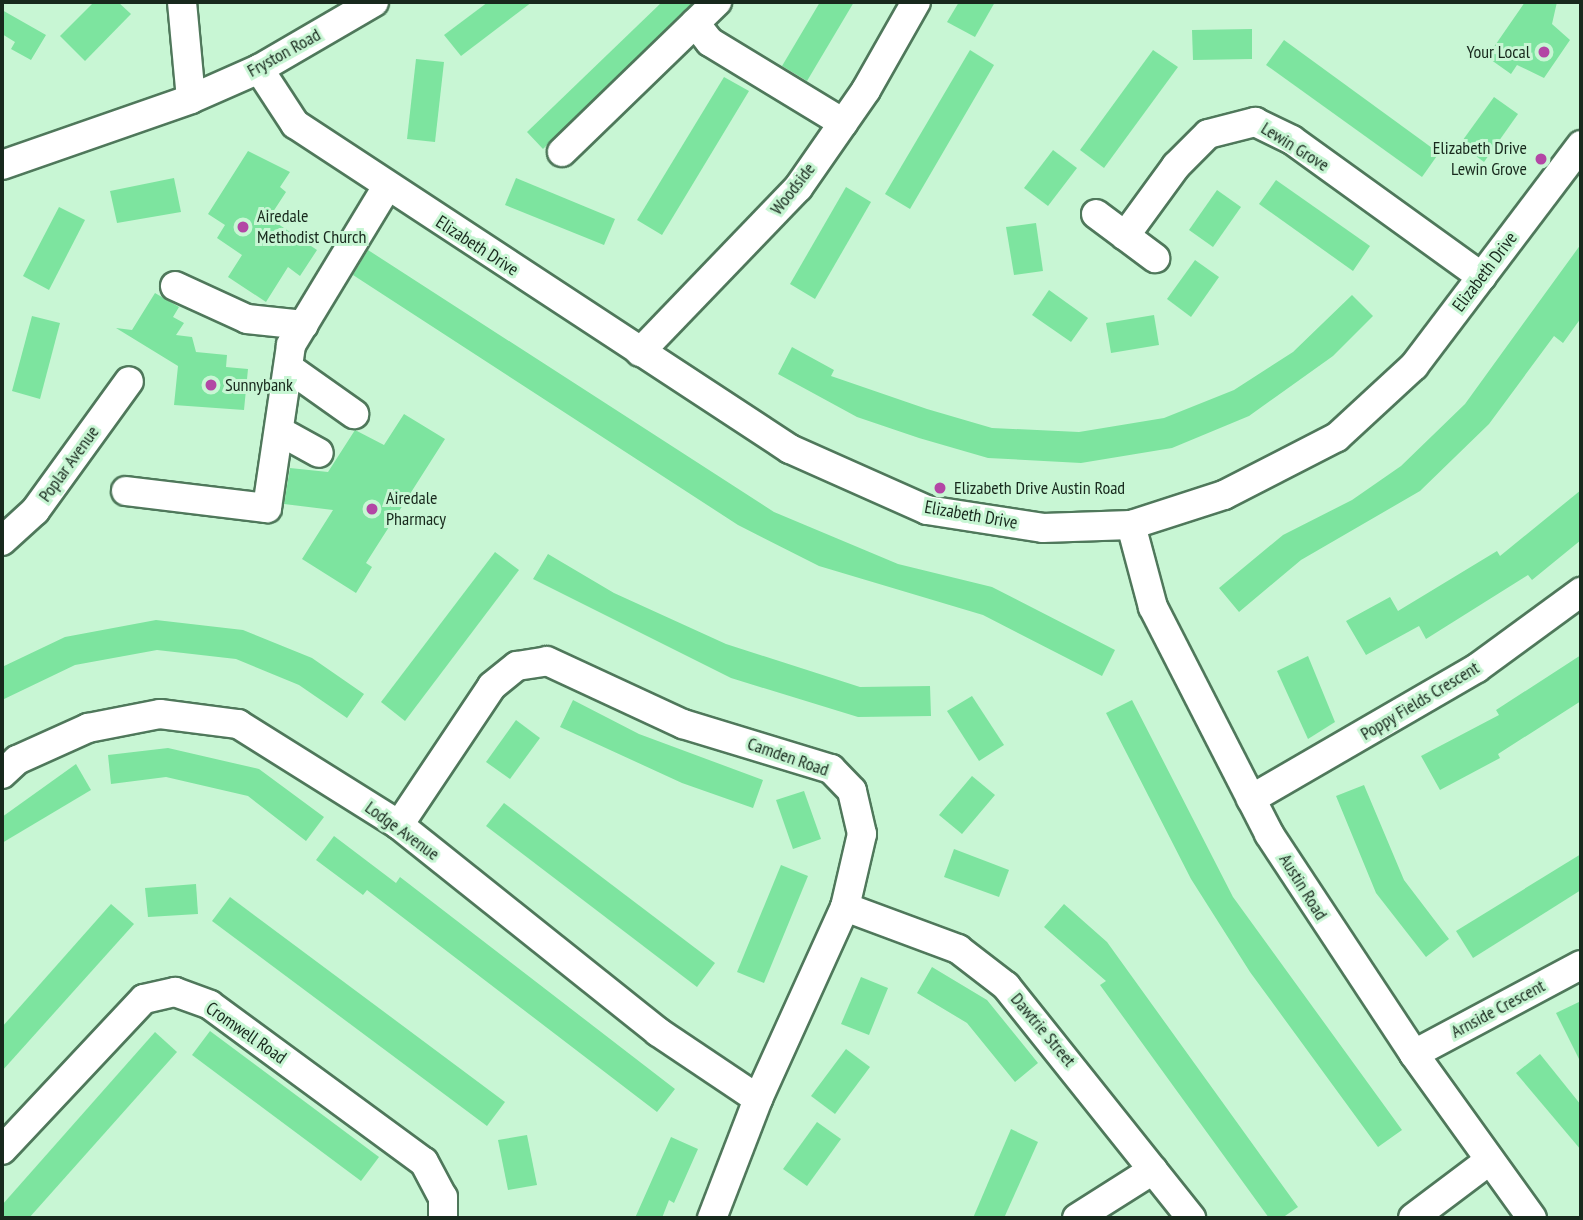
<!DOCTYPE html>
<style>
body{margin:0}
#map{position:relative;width:1583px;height:1220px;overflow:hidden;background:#c8f6d4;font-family:"PT Sans Narrow",sans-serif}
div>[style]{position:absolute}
.building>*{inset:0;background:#7de49f}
.roads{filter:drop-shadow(2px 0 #4f785b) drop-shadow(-2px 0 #4f785b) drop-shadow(0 2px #4f785b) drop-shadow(0 -2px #4f785b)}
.minor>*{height:28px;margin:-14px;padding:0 14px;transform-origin:14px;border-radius:14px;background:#fff}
.dots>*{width:19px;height:19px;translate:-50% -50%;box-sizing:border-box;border:4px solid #c8f6d4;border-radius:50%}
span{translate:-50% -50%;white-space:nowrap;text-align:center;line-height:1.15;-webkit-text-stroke:6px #c8f6d4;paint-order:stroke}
.poi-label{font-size:18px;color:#18291d}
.right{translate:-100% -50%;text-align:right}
.left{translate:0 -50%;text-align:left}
.street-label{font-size:18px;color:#18291d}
.frame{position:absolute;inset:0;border:4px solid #18291d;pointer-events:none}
</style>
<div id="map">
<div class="building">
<div style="clip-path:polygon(94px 2px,118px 2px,131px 14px,85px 61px,60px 36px)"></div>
<div style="clip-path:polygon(488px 2px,532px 2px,461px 56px,444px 35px)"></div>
<div style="clip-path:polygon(662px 2px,693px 2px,543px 149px,527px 132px)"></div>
<div style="clip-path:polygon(820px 2px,854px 2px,807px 81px,782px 66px)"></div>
<div style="clip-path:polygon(959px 2px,995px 2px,975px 37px,947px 22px)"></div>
<div style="clip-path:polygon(1525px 2px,1557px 2px,1552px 24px,1570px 40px,1544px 78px,1517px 65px,1511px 74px,1487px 57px)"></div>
<div style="clip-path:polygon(2px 10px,46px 35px,31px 60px,11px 49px,15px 42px,2px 34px)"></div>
<div style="clip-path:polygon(1252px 29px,1252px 59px,1193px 60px,1192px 30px)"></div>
<div style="clip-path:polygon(1284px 40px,1439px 153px,1422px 177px,1266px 65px)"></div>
<div style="clip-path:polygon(970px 50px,994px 65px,910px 209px,885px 194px)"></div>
<div style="clip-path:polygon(1153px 50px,1178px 67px,1104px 168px,1080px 150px)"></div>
<div style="clip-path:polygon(416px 59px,444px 62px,435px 142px,407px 139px)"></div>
<div style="clip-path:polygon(724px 77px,749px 91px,662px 235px,637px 220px)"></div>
<div style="clip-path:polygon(1494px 97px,1518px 114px,1484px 162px,1460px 144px)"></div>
<div style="clip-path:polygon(1053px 150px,1077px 168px,1048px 206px,1024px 188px)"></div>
<div style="clip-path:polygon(248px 151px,290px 172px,280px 187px,286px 192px,269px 218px,317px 250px,300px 276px,288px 267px,266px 302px,228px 277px,242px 255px,217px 238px,225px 225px,208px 214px)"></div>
<div style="clip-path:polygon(174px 178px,181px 212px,117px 223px,110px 191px)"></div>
<div style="clip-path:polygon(516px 178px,615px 219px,604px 245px,505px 205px)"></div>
<div style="clip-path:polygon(1276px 180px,1370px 246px,1353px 271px,1259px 204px)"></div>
<div style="clip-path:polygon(846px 187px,871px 202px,815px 299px,790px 284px)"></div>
<div style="clip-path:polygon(1217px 190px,1241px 207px,1213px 247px,1189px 230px)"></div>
<div style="clip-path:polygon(59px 207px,85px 220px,49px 290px,23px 276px)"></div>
<div style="clip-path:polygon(1036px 223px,1043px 271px,1014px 275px,1006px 227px)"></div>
<div style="clip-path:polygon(1581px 244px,1581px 318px,1563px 343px,1554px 336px,1489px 424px,1420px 491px,1301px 560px,1239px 612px,1219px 588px,1283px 535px,1352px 500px,1401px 466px,1465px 404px)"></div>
<div style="clip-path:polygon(368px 250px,774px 512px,898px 564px,992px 587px,1115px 650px,1102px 676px,983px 615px,819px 566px,738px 525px,353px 275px)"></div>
<div style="clip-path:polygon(1195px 260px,1219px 277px,1191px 317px,1167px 299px)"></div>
<div style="clip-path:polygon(1049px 290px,1088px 318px,1071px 342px,1032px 315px)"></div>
<div style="clip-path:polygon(155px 293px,179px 307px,173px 317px,184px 323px,176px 335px,192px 337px,196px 352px,227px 355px,226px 367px,248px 369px,244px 410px,174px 405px,178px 366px,116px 328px,132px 330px)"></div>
<div style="clip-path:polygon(1352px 295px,1373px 316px,1333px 356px,1249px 416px,1172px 448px,1081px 463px,988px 458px,919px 438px,857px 417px,778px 374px,792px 347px,834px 370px,831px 376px,927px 409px,992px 428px,1079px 432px,1164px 418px,1234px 390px,1293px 352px)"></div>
<div style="clip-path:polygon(1154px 315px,1159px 345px,1111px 353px,1106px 323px)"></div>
<div style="clip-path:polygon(32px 316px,60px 323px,40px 399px,12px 391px)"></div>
<div style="clip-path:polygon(404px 414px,445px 439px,366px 563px,372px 567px,356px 593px,302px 559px,333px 510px,284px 504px,290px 468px,328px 472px,355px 430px,384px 445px)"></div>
<div style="clip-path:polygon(1581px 490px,1581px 540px,1532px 580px,1528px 575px,1426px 639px,1419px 626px,1366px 655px,1346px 621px,1390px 597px,1398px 611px,1497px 551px,1500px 556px)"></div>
<div style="clip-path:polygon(495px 552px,519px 570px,405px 721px,381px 702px)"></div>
<div style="clip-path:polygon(548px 554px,614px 593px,726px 644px,860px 687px,930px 686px,931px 716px,858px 717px,731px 678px,533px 579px)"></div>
<div style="clip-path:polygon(156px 620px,243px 630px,312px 658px,364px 694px,347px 718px,299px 685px,236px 659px,157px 650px,75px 665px,2px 700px,2px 667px,65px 637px)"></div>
<div style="clip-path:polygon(1581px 655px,1581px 701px,1498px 754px,1500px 758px,1440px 790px,1421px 756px,1499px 715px,1496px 710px)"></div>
<div style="clip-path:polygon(1308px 656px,1335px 722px,1308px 739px,1277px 671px)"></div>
<div style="clip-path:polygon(972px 696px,1004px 745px,979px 761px,947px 711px)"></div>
<div style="clip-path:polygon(573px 700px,639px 734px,763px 780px,753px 808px,682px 783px,560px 727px)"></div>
<div style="clip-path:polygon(1132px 700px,1233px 897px,1402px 1130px,1378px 1147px,1250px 972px,1191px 879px,1106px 713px)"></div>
<div style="clip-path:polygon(516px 720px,540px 738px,510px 779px,486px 762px)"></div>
<div style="clip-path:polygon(168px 748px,259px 769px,324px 817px,306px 841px,248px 796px,166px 777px,111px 784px,108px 755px)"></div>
<div style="clip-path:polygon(76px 764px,91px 790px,2px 843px,2px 817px)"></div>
<div style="clip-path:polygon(972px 776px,995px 795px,962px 834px,939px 815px)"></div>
<div style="clip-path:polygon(1364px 785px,1404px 880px,1449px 939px,1426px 957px,1376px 893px,1336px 796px)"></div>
<div style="clip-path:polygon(804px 791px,821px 839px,793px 849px,776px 800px)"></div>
<div style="clip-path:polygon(504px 803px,715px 963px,697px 987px,486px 826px)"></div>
<div style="clip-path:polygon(334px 836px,396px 883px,400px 877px,675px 1089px,657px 1112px,367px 890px,363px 895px,316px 860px)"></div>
<div style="clip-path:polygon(954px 849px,1009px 870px,999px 897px,944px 877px)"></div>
<div style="clip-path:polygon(1581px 854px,1581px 890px,1473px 958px,1456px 931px)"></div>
<div style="clip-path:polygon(781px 865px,808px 876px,764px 983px,737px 972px)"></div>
<div style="clip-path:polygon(196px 884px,198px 914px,148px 917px,145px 888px)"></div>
<div style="clip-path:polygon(230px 897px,505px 1102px,487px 1126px,212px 921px)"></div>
<div style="clip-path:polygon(111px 904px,134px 924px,2px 1071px,2px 1027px)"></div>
<div style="clip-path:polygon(1064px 904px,1107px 942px,1298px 1207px,1282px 1218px,1269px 1218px,1100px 985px,1106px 981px,1044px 927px)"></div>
<div style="clip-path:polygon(932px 967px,987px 1000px,1038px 1063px,1015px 1082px,967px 1023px,917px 993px)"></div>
<div style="clip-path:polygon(861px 977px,888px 988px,869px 1035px,841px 1024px)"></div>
<div style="clip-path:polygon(1581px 1001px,1581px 1063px,1556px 1013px)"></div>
<div style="clip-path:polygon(210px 1031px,379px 1157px,361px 1181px,192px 1055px)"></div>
<div style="clip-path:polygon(155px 1032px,177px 1052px,29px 1218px,2px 1218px,2px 1205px)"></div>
<div style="clip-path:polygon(846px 1049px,870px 1067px,835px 1114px,811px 1096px)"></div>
<div style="clip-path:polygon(1540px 1054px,1581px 1105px,1581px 1150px,1516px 1073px)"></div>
<div style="clip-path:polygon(817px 1122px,841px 1139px,807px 1186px,783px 1169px)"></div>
<div style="clip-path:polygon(1011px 1129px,1038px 1142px,1004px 1218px,973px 1218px)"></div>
<div style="clip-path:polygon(527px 1135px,537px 1185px,508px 1190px,498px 1140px)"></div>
<div style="clip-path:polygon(671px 1137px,698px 1149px,674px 1203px,669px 1200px,662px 1218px,635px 1218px)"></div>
</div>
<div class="roads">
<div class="minor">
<div style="left:182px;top:2px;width:97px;rotate:84.7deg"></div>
<div style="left:695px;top:23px;width:24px;rotate:52deg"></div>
<div style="left:710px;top:42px;width:156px;rotate:31.3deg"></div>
<div style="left:259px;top:69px;width:66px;rotate:56.8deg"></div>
<div style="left:295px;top:124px;width:592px;rotate:33.29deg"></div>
<div style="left:790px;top:449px;width:150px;rotate:24deg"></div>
<div style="left:927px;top:510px;width:117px;rotate:8.8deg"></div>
<div style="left:1043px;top:528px;width:88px;rotate:-2deg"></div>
<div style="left:1131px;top:525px;width:98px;rotate:-17.9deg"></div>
<div style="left:1224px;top:495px;width:127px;rotate:-27.2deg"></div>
<div style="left:1337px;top:437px;width:105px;rotate:-42.7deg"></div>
<div style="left:1414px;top:366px;width:277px;rotate:-52.9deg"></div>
<div style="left:562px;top:152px;width:216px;rotate:-44.1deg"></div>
<div style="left:2px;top:165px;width:200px;rotate:-19.2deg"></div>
<div style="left:191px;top:99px;width:74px;rotate:-23.8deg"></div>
<div style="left:259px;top:69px;width:133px;rotate:-30.2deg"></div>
<div style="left:1096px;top:214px;width:74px;rotate:36.7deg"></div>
<div style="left:1125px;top:236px;width:87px;rotate:-53.9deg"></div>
<div style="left:1176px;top:166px;width:45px;rotate:-45deg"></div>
<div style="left:1208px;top:134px;width:49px;rotate:-14.3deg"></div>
<div style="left:1255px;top:122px;width:41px;rotate:25.9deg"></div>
<div style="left:1292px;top:140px;width:234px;rotate:35.8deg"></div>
<div style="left:175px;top:286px;width:79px;rotate:24.6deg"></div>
<div style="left:247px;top:319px;width:57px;rotate:6deg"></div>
<div style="left:640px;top:352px;width:228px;rotate:-46.1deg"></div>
<div style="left:798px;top:188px;width:119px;rotate:-55.2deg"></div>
<div style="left:866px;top:90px;width:101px;rotate:-60.4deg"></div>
<div style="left:289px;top:368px;width:80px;rotate:35.3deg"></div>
<div style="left:281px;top:432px;width:43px;rotate:28.9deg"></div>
<div style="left:126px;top:491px;width:142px;rotate:6.9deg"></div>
<div style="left:267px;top:508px;width:165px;rotate:-81.6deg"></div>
<div style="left:291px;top:345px;width:184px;rotate:-58.8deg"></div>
<div style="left:1131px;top:525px;width:85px;rotate:75deg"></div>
<div style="left:1153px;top:607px;width:255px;rotate:62.9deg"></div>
<div style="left:1269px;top:834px;width:263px;rotate:56.6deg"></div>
<div style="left:1414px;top:1054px;width:202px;rotate:54.3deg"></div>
<div style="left:2px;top:541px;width:45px;rotate:-42.3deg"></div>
<div style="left:35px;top:511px;width:160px;rotate:-54.1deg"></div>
<div style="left:2px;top:774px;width:21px;rotate:-43deg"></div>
<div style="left:17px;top:760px;width:78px;rotate:-24.3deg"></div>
<div style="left:88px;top:728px;width:73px;rotate:-11deg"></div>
<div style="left:160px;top:714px;width:79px;rotate:7.3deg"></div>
<div style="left:238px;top:724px;width:190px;rotate:32.1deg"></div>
<div style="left:399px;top:825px;width:332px;rotate:38.6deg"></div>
<div style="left:658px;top:1032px;width:120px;rotate:33.8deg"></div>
<div style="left:1251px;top:799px;width:261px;rotate:-30.1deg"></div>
<div style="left:1477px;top:668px;width:129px;rotate:-36.2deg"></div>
<div style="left:399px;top:825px;width:167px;rotate:-56.2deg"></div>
<div style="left:492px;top:686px;width:32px;rotate:-39deg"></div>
<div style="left:517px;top:666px;width:30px;rotate:-9deg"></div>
<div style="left:547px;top:661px;width:150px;rotate:24.9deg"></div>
<div style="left:683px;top:724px;width:155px;rotate:16.9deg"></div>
<div style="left:831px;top:769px;width:30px;rotate:46deg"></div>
<div style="left:852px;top:791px;width:44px;rotate:76.9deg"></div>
<div style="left:862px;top:834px;width:75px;rotate:103.1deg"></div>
<div style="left:845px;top:907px;width:211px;rotate:114.4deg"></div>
<div style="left:758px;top:1099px;width:128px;rotate:111.1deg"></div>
<div style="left:845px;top:907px;width:121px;rotate:20.4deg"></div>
<div style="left:958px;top:949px;width:61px;rotate:37.6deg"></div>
<div style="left:1006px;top:986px;width:297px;rotate:51.4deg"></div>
<div style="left:1414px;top:1054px;width:189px;rotate:-28.1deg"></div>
<div style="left:2px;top:1150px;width:207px;rotate:-46.8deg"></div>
<div style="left:144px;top:999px;width:32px;rotate:-13deg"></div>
<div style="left:175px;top:992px;width:37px;rotate:20deg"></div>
<div style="left:210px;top:1005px;width:265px;rotate:36.3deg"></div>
<div style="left:424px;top:1162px;width:40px;rotate:62deg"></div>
<div style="left:443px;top:1197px;width:21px;rotate:90deg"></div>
<div style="left:1077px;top:1218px;width:90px;rotate:-32.3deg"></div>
<div style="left:1413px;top:1218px;width:96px;rotate:-37deg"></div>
</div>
</div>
<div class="dots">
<div style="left:1544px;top:52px;background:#b346a5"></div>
<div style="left:1541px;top:159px;background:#b346a5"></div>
<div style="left:243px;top:227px;background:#b346a5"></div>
<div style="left:211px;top:385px;background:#b346a5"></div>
<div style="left:940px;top:488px;background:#b346a5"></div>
<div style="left:372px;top:509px;background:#b346a5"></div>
</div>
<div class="poi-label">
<span class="right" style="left:1530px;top:52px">Your Local</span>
<span class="right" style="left:1527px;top:159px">Elizabeth Drive<br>Lewin Grove</span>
<span class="left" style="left:257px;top:227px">Airedale<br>Methodist Church</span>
<span class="left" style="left:225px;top:385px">Sunnybank</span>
<span class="left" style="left:954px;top:488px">Elizabeth Drive Austin Road</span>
<span class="left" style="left:386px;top:509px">Airedale<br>Pharmacy</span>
</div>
<div class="street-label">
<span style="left:284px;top:53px;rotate:-29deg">Fryston Road</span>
<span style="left:1295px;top:147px;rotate:32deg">Lewin Grove</span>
<span style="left:793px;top:189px;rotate:-52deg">Woodside</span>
<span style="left:477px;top:246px;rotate:33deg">Elizabeth Drive</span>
<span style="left:1485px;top:272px;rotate:-53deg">Elizabeth Drive</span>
<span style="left:69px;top:464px;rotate:-54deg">Poplar Avenue</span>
<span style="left:971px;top:515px;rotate:10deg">Elizabeth Drive</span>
<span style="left:1420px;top:701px;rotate:-31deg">Poppy Fields Crescent</span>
<span style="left:788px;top:757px;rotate:19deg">Camden Road</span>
<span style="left:402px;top:831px;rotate:36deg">Lodge Avenue</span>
<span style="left:1303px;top:887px;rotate:58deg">Austin Road</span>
<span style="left:1498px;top:1009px;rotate:-28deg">Arnside Crescent</span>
<span style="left:1043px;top:1030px;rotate:50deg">Dawtrie Street</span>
<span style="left:246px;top:1033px;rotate:35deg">Cromwell Road</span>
</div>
<div class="frame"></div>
</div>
